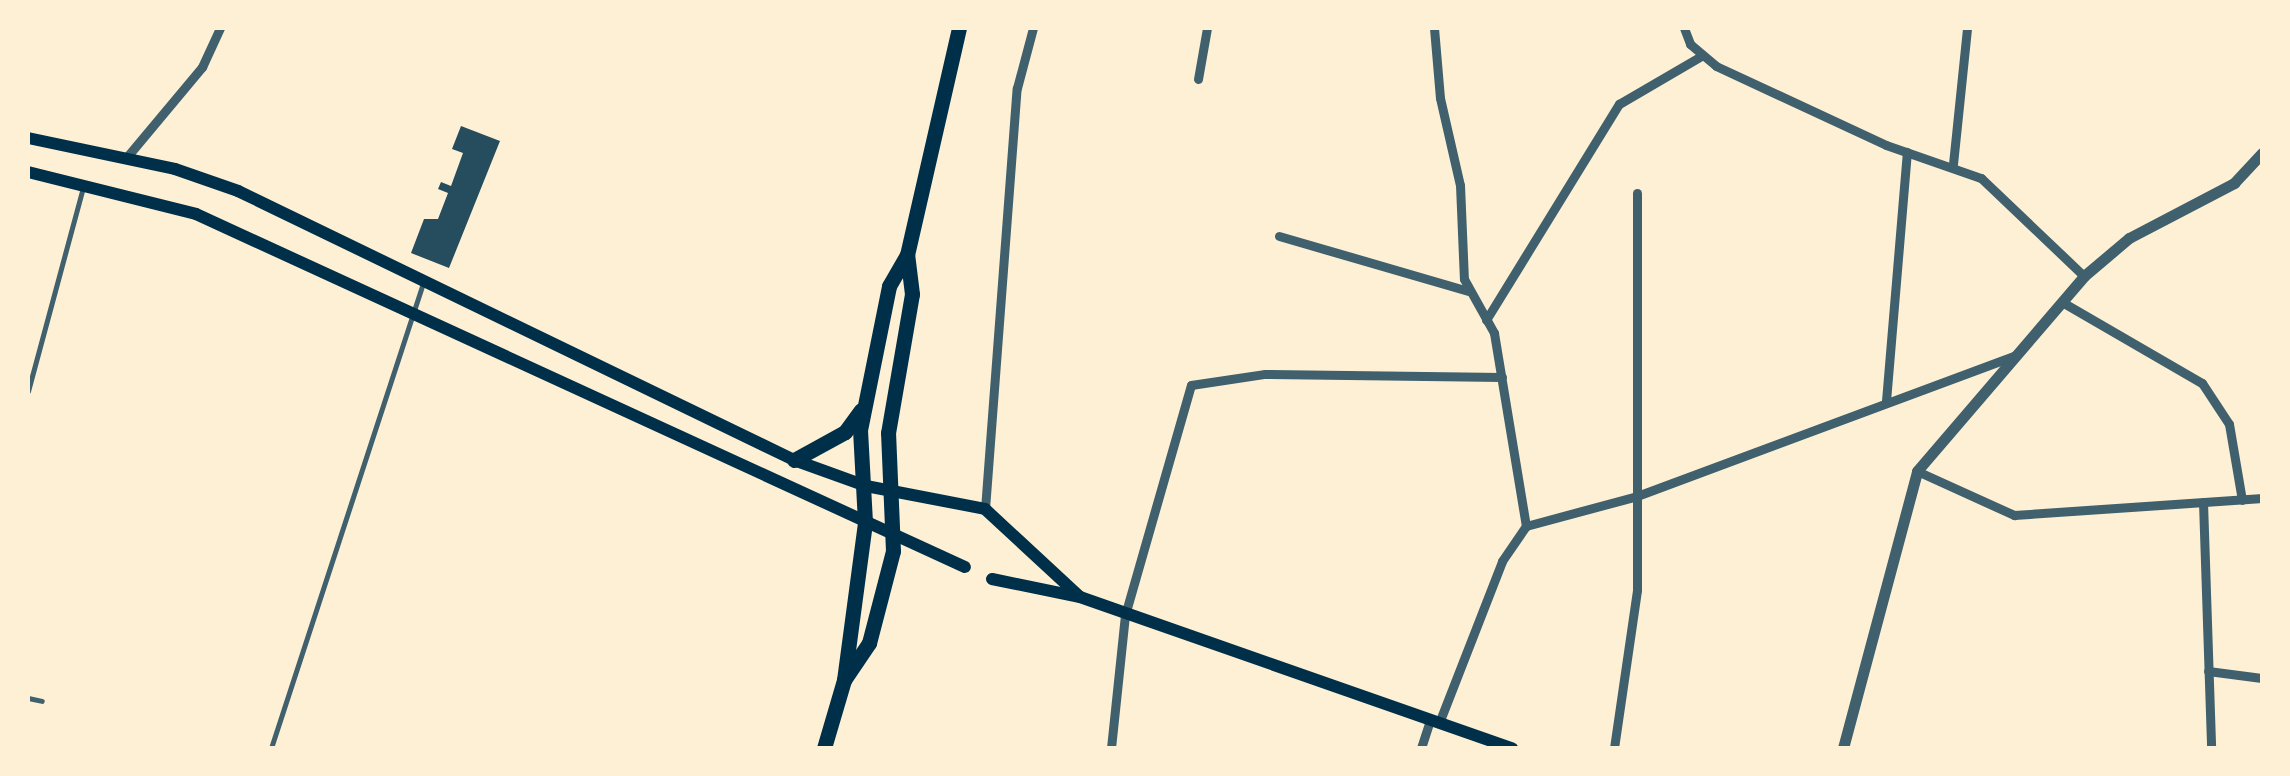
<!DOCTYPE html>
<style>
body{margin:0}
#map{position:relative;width:2290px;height:776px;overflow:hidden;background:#fdf0d5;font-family:Lora,serif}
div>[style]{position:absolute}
.building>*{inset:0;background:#264d5e}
.service>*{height:5px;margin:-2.5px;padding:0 2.5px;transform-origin:2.5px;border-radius:2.5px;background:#3f606c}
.minor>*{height:9px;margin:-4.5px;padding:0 4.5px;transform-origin:4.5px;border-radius:4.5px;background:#3f606c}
.tertiary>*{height:11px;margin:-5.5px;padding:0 5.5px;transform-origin:5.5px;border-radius:5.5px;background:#3f606c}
.secondary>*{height:12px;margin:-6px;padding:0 6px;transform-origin:6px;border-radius:6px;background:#003049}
.trunk>*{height:15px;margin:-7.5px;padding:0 7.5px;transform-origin:7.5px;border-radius:7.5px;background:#003049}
span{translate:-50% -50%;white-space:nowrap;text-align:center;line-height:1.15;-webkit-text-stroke:10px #fdf0d5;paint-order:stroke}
.frame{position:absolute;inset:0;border:30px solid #fdf0d5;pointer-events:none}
</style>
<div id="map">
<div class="building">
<div style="clip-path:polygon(461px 126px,500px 141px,449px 268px,411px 253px,424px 219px,438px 219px,448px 193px,438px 189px,441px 182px,451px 186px,463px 153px,452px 149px)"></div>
</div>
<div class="service">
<div style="left:28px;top:391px;width:211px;rotate:-74.9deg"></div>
<div style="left:28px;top:698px;width:14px;rotate:12deg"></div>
<div style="left:271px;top:748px;width:489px;rotate:-71.9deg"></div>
</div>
<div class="minor">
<div style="left:1434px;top:28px;width:70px;rotate:85.1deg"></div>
<div style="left:1440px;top:98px;width:89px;rotate:77.1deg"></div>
<div style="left:1460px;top:185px;width:94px;rotate:87.6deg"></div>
<div style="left:1464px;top:279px;width:62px;rotate:60.9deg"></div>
<div style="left:1494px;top:333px;width:196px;rotate:80.6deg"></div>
<div style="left:1684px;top:28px;width:17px;rotate:69deg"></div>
<div style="left:1690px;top:44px;width:34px;rotate:40deg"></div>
<div style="left:1716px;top:66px;width:187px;rotate:24.9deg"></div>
<div style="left:1886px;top:145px;width:101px;rotate:19.2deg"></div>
<div style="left:1981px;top:178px;width:142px;rotate:43.6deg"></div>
<div style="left:1198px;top:79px;width:52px;rotate:-80deg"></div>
<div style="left:126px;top:158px;width:119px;rotate:-50.1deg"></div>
<div style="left:202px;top:67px;width:43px;rotate:-65.2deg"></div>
<div style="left:1953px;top:164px;width:137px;rotate:-84.1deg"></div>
<div style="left:1279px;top:236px;width:197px;rotate:16.2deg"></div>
<div style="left:2062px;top:302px;width:162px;rotate:30.1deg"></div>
<div style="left:2202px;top:383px;width:49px;rotate:56.6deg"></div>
<div style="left:2229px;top:424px;width:77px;rotate:80.3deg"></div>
<div style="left:1486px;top:320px;width:254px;rotate:-58.4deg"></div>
<div style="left:1619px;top:104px;width:95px;rotate:-30.3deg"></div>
<div style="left:1886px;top:401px;width:250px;rotate:-85.2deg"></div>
<div style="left:1917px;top:471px;width:107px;rotate:24.4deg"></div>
<div style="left:2014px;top:515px;width:249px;rotate:-3.9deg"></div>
<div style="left:2203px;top:502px;width:246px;rotate:88.1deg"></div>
<div style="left:985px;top:509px;width:422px;rotate:-85.7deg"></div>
<div style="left:1017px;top:88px;width:62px;rotate:-75.1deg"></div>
<div style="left:2208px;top:671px;width:54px;rotate:7.4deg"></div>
<div style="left:1439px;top:723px;width:174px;rotate:-68.7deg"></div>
<div style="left:1502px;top:561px;width:42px;rotate:-55.6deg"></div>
<div style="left:1526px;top:526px;width:115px;rotate:-15.1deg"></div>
<div style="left:1637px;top:496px;width:404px;rotate:-20.4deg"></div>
<div style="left:1111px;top:748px;width:134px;rotate:-84deg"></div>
<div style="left:1125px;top:615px;width:239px;rotate:-74deg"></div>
<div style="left:1191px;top:385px;width:75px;rotate:-8.5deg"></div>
<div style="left:1265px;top:374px;width:237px;rotate:0.7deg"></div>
<div style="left:1421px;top:748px;width:29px;rotate:-72deg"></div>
<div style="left:1614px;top:748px;width:160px;rotate:-81.7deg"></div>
<div style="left:1637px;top:590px;width:397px;rotate:-90deg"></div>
</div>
<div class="tertiary">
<div style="left:1843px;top:748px;width:287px;rotate:-75deg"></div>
<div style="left:1917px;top:471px;width:257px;rotate:-49.4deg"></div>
<div style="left:2084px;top:276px;width:59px;rotate:-40.2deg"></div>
<div style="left:2129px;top:238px;width:119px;rotate:-27.6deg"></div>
<div style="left:2234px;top:183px;width:41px;rotate:-47deg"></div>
</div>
<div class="secondary">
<div style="left:28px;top:138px;width:150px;rotate:11.9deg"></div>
<div style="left:175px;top:169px;width:67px;rotate:19.2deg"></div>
<div style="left:238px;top:191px;width:618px;rotate:25.82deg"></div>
<div style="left:794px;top:460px;width:77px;rotate:19.9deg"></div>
<div style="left:866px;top:486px;width:121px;rotate:10.9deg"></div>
<div style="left:985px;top:509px;width:129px;rotate:42.8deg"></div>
<div style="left:28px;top:172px;width:173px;rotate:14deg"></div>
<div style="left:196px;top:214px;width:846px;rotate:24.66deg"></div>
<div style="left:992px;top:579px;width:90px;rotate:11.6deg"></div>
<div style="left:1080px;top:597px;width:458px;rotate:19.3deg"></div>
</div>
<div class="trunk">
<div style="left:794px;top:460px;width:58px;rotate:-28.8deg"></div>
<div style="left:845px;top:432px;width:27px;rotate:-54deg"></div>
<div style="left:844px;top:680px;width:159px;rotate:-82.4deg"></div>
<div style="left:865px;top:522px;width:92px;rotate:-93.1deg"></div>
<div style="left:860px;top:430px;width:147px;rotate:-78.6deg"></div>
<div style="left:889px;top:286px;width:36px;rotate:-60deg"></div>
<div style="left:907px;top:255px;width:233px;rotate:-77.1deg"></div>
<div style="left:824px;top:748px;width:71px;rotate:-73.6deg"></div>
<div style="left:844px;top:680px;width:45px;rotate:-56deg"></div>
<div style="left:869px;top:643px;width:95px;rotate:-75.4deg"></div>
<div style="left:893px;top:551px;width:118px;rotate:-92.4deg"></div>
<div style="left:888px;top:433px;width:141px;rotate:-80.2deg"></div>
<div style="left:912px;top:294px;width:39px;rotate:-97deg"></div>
</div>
<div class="frame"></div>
</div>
